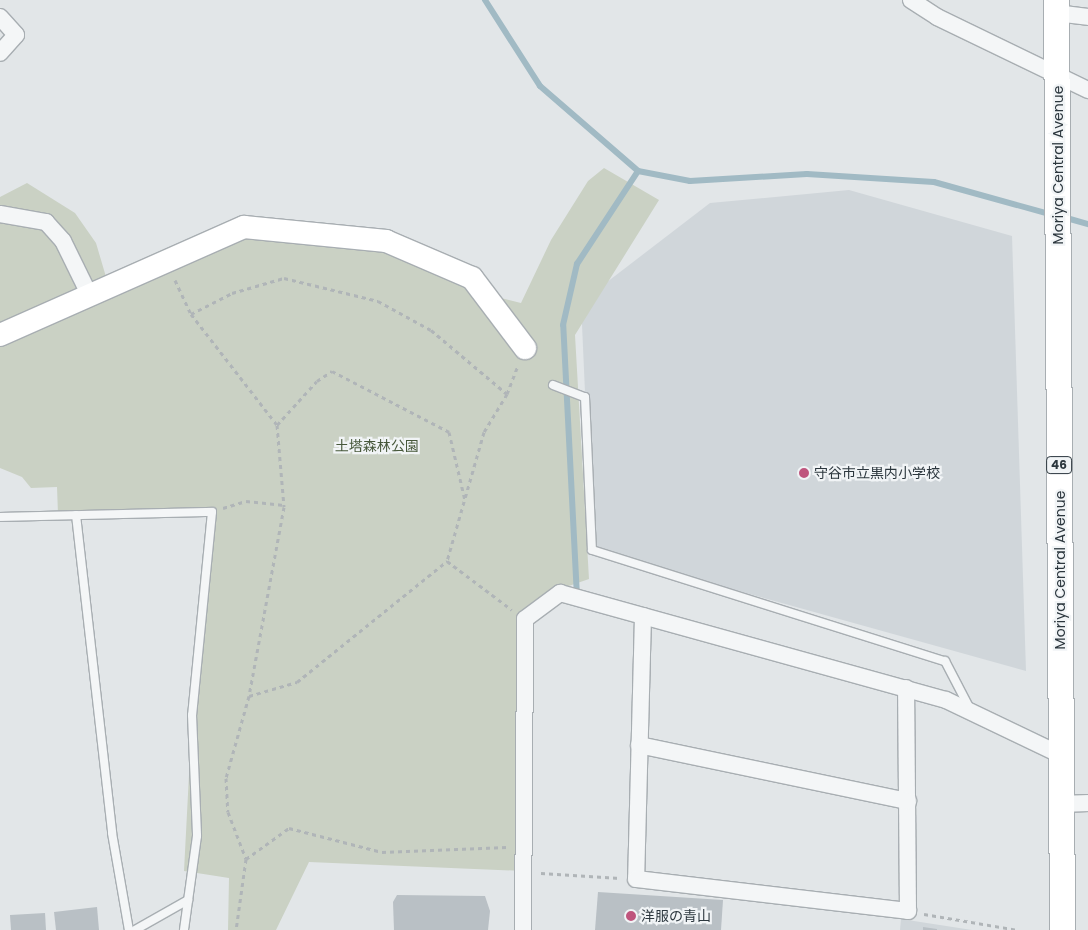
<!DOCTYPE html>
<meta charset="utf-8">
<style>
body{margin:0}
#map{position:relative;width:1088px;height:930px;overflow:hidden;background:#e2e6e8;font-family:Poppins,"Noto Sans JP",sans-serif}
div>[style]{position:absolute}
.built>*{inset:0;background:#d0d6da}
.green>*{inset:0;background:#cad1c4}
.stream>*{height:6px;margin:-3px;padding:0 3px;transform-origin:3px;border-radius:3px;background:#a1bac4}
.building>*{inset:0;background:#b9c0c5}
.path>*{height:3px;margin-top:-1.5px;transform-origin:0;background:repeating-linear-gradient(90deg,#b0b5b8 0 4px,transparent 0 8px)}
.roads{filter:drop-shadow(1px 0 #a8aeb2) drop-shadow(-1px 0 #a8aeb2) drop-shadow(0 1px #a8aeb2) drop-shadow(0 -1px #a8aeb2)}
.lane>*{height:8px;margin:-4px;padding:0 4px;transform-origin:4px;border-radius:4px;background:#f4f6f7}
.street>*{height:16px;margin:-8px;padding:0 8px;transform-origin:8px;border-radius:8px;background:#f4f6f7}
.secondary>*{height:22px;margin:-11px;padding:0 11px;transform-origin:11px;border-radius:11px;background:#fff}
.primary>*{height:25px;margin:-12.5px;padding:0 12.5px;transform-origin:12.5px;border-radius:12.5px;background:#fff}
.dots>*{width:14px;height:14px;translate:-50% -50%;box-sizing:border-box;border:2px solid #f1f4f6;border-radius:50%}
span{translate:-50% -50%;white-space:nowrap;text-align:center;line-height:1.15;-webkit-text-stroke:4.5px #f1f4f6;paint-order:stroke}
.shield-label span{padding:1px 4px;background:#f1f4f6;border:1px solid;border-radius:4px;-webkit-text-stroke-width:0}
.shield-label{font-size:12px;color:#2c373e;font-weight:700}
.street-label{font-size:14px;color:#2c373e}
.park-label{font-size:14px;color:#47583b}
.poi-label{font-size:14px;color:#2c373e}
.left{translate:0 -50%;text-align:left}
</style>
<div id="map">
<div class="built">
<div style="clip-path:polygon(849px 190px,1012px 236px,1026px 671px,592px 550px,581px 302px,710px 203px)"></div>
<div style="clip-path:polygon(901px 919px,972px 930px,900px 930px)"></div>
</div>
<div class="green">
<div style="clip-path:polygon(604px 168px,659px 200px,575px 335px,589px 579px,560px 589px,525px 620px,523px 871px,309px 862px,276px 930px,228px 930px,229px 878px,184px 871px,195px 659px,209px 544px,207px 512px,58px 514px,57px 487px,31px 488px,22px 477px,0 468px,0 197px,27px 183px,75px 213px,96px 243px,109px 287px,244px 227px,373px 240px,484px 294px,521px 303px,551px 240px,588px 181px)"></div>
</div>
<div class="stream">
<div style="left:485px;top:0;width:102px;rotate:57.4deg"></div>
<div style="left:540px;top:86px;width:130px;rotate:40.9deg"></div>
<div style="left:1063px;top:217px;width:26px;rotate:16deg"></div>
<div style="left:577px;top:597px;width:272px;rotate:-92.9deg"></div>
<div style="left:563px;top:325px;width:63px;rotate:-77.1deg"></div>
<div style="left:577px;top:264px;width:111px;rotate:-56.7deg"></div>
<div style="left:638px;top:171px;width:53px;rotate:10.9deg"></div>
<div style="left:690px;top:181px;width:117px;rotate:-3.4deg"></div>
<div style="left:807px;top:174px;width:127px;rotate:3.6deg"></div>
<div style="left:934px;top:182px;width:123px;rotate:15.5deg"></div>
</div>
<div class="building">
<div style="clip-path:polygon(598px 892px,723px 900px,721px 930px,595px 930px)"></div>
<div style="clip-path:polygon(397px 895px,485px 896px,490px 911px,488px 930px,394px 930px,393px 902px)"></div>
<div style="clip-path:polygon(97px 907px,99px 930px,56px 930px,54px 912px)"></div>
<div style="clip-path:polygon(45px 913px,46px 930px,11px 930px,10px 915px)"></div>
<div style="clip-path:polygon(923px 927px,937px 929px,937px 930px,923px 930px)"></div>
</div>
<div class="path">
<div style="left:175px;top:280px;width:38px;rotate:65deg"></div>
<div style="left:191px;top:314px;width:140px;rotate:52.2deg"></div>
<div style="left:277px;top:425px;width:82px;rotate:85.1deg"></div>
<div style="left:284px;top:507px;width:192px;rotate:100.5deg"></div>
<div style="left:249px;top:696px;width:85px;rotate:105.7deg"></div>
<div style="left:226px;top:778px;width:34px;rotate:87deg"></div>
<div style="left:228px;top:812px;width:50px;rotate:69deg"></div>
<div style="left:246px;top:859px;width:72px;rotate:98deg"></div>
<div style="left:191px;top:314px;width:46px;rotate:-27.1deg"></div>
<div style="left:232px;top:293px;width:54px;rotate:-16.1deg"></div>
<div style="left:284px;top:278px;width:97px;rotate:13.7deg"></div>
<div style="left:378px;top:301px;width:60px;rotate:28.7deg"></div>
<div style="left:431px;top:330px;width:99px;rotate:40.1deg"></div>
<div style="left:507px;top:394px;width:31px;rotate:-69deg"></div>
<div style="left:507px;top:394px;width:44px;rotate:121.2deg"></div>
<div style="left:484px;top:432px;width:134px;rotate:106deg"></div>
<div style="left:447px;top:561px;width:81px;rotate:37deg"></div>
<div style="left:277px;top:425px;width:59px;rotate:-47.7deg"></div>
<div style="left:317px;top:381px;width:18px;rotate:-34deg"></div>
<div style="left:332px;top:371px;width:132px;rotate:27.5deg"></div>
<div style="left:449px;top:432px;width:70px;rotate:76.8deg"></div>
<div style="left:223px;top:508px;width:24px;rotate:-17deg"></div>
<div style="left:246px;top:501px;width:38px;rotate:6deg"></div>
<div style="left:249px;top:696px;width:50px;rotate:-16.3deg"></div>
<div style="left:297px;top:682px;width:193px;rotate:-38.9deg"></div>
<div style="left:246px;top:859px;width:53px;rotate:-35.8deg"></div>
<div style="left:289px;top:828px;width:96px;rotate:14.5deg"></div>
<div style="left:382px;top:852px;width:125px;rotate:-2.3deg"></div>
<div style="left:541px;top:873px;width:79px;rotate:3.6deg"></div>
<div style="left:924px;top:914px;width:96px;rotate:9.6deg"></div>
</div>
<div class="roads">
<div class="lane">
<div style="left:553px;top:385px;width:34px;rotate:21deg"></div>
<div style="left:585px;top:397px;width:153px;rotate:87.4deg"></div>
<div style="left:592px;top:550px;width:370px;rotate:17.5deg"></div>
<div style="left:945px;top:661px;width:54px;rotate:62.5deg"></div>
<div style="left:76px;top:515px;width:320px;rotate:83.5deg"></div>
<div style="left:112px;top:833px;width:98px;rotate:80.1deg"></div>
<div style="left:0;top:517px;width:212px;rotate:-1.4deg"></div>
<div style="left:212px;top:512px;width:204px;rotate:95.6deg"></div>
<div style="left:192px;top:715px;width:121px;rotate:87.6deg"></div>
<div style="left:197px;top:836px;width:95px;rotate:97.9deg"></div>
<div style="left:135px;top:930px;width:61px;rotate:-29.5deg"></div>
</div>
<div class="street">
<div style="left:911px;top:0;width:31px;rotate:33deg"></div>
<div style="left:937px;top:17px;width:168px;rotate:25.8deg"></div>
<div style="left:1056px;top:13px;width:32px;rotate:7deg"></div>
<div style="left:0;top:17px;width:24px;rotate:48deg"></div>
<div style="left:16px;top:35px;width:24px;rotate:132deg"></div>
<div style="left:0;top:214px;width:47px;rotate:9.9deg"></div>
<div style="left:46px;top:222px;width:25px;rotate:48deg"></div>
<div style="left:63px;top:241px;width:61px;rotate:63.9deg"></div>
<div style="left:643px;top:616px;width:263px;rotate:91.5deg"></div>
<div style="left:636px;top:879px;width:274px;rotate:6.7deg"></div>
<div style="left:908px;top:911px;width:223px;rotate:-90.5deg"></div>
<div style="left:639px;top:745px;width:275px;rotate:11.8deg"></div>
<div style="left:1061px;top:804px;width:27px;rotate:-2deg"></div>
<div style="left:523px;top:930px;width:311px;rotate:-89.6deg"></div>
<div style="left:525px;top:619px;width:44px;rotate:-36.6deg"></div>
<div style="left:560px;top:593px;width:401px;rotate:15.5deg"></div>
<div style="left:946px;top:700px;width:127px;rotate:25.6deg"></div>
</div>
<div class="secondary">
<div style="left:0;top:335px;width:267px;rotate:-23.9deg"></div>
<div style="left:244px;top:227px;width:143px;rotate:5.6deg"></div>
<div style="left:386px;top:241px;width:94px;rotate:23.3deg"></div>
<div style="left:472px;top:278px;width:88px;rotate:52.9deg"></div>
</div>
<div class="primary">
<div style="left:1056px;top:0;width:930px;rotate:89.63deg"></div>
</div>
</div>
<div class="dots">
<div style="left:804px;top:473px;background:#bf557d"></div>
<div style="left:631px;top:916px;background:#bf557d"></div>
</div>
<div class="shield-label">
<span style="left:1059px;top:465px">46</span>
</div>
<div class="street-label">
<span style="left:1058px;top:165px;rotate:-90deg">Moriya Central Avenue</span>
<span style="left:1060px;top:570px;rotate:-90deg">Moriya Central Avenue</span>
</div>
<div class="park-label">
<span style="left:377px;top:446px">土塔森林公園</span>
</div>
<div class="poi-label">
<span class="left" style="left:814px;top:473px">守谷市立黒内小学校</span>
<span class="left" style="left:641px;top:916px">洋服の青山</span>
</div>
</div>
